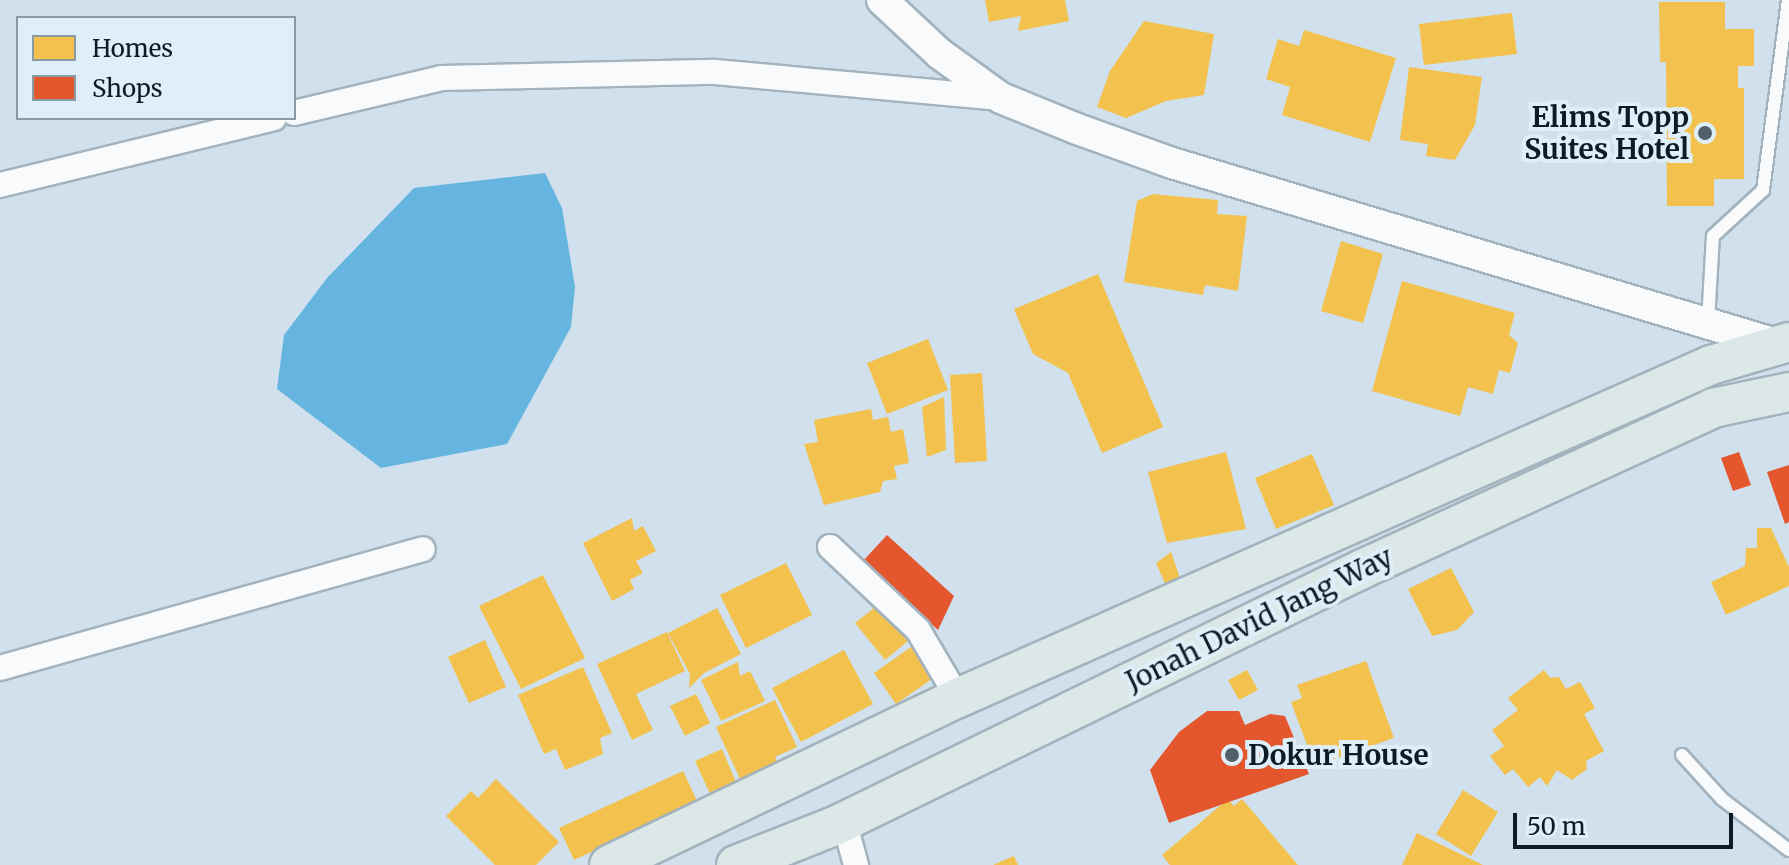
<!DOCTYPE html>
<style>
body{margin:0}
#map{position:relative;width:1789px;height:865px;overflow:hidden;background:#d0e1ed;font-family:Merriweather,serif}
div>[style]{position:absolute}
.water>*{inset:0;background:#65b5e0}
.homes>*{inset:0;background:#f2c14e}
.shops>*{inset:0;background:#e4572e}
.roads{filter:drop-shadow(2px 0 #a3b3bd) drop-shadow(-2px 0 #a3b3bd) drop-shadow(0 2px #a3b3bd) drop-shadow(0 -2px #a3b3bd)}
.service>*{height:12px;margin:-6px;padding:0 6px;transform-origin:6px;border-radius:6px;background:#f8fafc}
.minor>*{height:24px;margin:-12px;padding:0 12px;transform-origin:12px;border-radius:12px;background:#f8fafc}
.tertiary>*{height:30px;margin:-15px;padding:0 15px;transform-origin:15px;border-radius:15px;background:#f8fafc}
.primary>*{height:38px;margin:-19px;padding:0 19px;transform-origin:19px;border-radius:19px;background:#dce8e7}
.dots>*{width:22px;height:22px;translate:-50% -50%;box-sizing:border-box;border:4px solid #deeff9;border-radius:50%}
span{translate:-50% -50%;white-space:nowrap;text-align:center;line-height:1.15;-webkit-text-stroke:8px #deeff9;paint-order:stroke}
.poi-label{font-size:28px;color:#0c1c25;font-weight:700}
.right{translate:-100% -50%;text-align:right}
.left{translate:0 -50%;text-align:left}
.street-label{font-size:28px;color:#0c1c25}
.legend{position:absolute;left:16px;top:16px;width:280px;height:104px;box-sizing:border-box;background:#deeff9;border:2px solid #8a9ba4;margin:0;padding:10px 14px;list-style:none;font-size:24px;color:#0c1c25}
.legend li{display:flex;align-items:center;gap:16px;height:40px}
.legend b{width:40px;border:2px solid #8a9ba4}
.scale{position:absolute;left:1513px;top:813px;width:220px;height:36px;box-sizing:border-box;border:4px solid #0c1c25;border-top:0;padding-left:10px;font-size:24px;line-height:28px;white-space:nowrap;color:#0c1c25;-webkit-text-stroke:6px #deeff9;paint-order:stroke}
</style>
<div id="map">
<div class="water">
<div style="clip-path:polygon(545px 173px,562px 208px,575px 287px,571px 327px,507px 444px,381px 468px,277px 389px,284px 335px,327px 278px,414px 188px)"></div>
</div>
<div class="homes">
<div style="clip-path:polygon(985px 0,1065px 0,1069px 21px,1018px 31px,1021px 16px,989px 22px)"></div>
<div style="clip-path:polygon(1659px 2px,1725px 2px,1725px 29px,1754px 29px,1754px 66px,1738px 66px,1738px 88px,1744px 88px,1744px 179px,1714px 179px,1714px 206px,1667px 206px,1666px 62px,1660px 62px)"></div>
<div style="clip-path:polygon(1512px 13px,1517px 54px,1424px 65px,1419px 24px)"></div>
<div style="clip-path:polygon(1144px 21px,1214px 34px,1204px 95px,1166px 101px,1126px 118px,1097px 107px,1110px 71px)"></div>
<div style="clip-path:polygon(1304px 30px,1396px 58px,1370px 142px,1282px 115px,1290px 87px,1266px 79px,1278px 39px,1299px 46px)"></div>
<div style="clip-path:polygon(1409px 67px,1482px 77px,1475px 125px,1455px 160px,1426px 156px,1428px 144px,1400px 140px)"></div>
<div style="clip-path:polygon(1153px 194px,1218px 200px,1217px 214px,1247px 216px,1238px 291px,1205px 285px,1203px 295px,1124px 282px,1137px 201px)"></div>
<div style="clip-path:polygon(1341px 241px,1383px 254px,1363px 323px,1321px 311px)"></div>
<div style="clip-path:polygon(1098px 274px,1163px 427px,1102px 453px,1068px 373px,1033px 354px,1014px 309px)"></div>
<div style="clip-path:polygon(1402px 281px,1515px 313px,1509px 335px,1518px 343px,1510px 373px,1499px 370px,1493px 394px,1468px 387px,1460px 416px,1372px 391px)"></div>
<div style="clip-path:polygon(928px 339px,948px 390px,887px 414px,867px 363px)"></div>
<div style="clip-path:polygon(982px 373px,987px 461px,955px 463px,950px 375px)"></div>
<div style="clip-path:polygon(944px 397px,946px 450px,927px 457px,922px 407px)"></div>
<div style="clip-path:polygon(871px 409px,873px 420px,888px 417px,891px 432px,903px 429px,909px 463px,894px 466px,897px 479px,883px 481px,880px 492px,824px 505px,804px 444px,818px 442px,814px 420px)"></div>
<div style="clip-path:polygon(1226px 452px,1246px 529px,1167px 543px,1148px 472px)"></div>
<div style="clip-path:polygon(1312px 454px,1334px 505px,1276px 529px,1255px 478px)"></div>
<div style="clip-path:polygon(632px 518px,634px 531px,643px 526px,656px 551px,636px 561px,643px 573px,630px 580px,634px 589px,612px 601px,583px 543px)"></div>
<div style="clip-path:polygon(1757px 528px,1771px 528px,1789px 567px,1789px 586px,1726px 615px,1711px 582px,1745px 566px,1746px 548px,1757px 548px)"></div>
<div style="clip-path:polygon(1171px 552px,1180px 578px,1167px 588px,1156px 563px)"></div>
<div style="clip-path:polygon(786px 563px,812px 615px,746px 648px,720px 595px)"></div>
<div style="clip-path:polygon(1451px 568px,1474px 612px,1457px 630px,1432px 636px,1408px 589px)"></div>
<div style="clip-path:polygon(543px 575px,585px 658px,521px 689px,479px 606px)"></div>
<div style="clip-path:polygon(878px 605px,908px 641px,885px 660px,855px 623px)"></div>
<div style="clip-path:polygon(717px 608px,741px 654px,704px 673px,689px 688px,690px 674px,668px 633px)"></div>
<div style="clip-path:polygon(667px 632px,685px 671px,636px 694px,653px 730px,632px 740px,597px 664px)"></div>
<div style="clip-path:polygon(485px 640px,506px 687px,469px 703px,448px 657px)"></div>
<div style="clip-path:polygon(911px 647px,932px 679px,896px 704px,874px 673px)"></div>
<div style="clip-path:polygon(844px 650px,873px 704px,801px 742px,772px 688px)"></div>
<div style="clip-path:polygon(1366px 661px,1394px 738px,1315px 766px,1291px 702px,1302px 698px,1297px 685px)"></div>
<div style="clip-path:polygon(738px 662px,740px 676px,750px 671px,765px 701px,721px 721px,701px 680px)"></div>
<div style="clip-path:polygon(583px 667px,612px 733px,600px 738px,603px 754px,565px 770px,556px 749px,544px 754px,518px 695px)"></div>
<div style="clip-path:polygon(1247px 670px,1258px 690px,1239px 700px,1228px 680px)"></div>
<div style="clip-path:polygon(1544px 670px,1550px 678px,1559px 677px,1566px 689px,1580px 682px,1595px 708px,1584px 714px,1604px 751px,1586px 761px,1587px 769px,1572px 780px,1557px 770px,1547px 786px,1540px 777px,1528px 787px,1513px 769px,1505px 775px,1490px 756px,1504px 746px,1492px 730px,1518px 710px,1508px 698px)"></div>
<div style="clip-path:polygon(696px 694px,710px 723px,685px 736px,670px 706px)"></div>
<div style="clip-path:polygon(775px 700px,797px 747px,775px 757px,780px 768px,743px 785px,716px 727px)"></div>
<div style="clip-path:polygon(722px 749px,738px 787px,712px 798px,695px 761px)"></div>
<div style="clip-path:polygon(683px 771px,698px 803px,574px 860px,559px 828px)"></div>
<div style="clip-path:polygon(496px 779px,559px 842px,536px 865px,495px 865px,446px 816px,471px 791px,478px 798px)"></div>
<div style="clip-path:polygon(1463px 790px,1498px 812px,1471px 856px,1436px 834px)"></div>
<div style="clip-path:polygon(1228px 799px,1234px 806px,1242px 799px,1298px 865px,1170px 865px,1162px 855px)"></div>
<div style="clip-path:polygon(1417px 833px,1483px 865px,1402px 865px)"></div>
<div style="clip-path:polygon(1014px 856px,1018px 865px,993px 865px)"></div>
</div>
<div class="shops">
<div style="clip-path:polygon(1739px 452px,1751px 485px,1733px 491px,1721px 458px)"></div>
<div style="clip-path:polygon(1789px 465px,1789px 522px,1785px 524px,1767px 472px)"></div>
<div style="clip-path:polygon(887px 535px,954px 596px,938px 630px,863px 561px)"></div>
<div style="clip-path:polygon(1207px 711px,1239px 711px,1245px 725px,1270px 714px,1285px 716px,1309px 774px,1169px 823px,1150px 770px,1179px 732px)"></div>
</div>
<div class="roads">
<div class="service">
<div style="left:1708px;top:322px;width:86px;rotate:-86.7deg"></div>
<div style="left:1713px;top:236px;width:68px;rotate:-42.6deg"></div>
<div style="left:1763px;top:190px;width:192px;rotate:-82.5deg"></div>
<div style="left:1682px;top:755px;width:59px;rotate:47.7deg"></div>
<div style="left:1722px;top:799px;width:84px;rotate:37.3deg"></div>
</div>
<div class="minor">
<div style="left:294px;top:113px;width:152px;rotate:-13.3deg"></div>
<div style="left:442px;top:78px;width:273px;rotate:-1.3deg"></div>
<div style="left:715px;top:72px;width:287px;rotate:5.2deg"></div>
<div style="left:0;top:185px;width:282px;rotate:-13.7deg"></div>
<div style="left:830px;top:547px;width:121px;rotate:43.3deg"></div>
<div style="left:918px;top:630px;width:79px;rotate:59.5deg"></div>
<div style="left:0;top:668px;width:439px;rotate:-15.7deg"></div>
<div style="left:844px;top:821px;width:46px;rotate:74.7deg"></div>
</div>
<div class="tertiary">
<div style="left:882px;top:0;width:79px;rotate:43deg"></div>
<div style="left:940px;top:54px;width:75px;rotate:35.8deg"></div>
<div style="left:1001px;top:98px;width:82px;rotate:22.2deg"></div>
<div style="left:1077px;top:129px;width:101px;rotate:19.7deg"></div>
<div style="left:1172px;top:163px;width:631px;rotate:16.68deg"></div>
</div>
<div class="primary">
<div style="left:609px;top:865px;width:387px;rotate:-25.6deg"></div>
<div style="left:958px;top:698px;width:823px;rotate:-23.86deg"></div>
<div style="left:1711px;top:365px;width:81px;rotate:-16.4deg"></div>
<div style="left:736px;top:865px;width:109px;rotate:-21.6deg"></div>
<div style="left:837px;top:825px;width:584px;rotate:-25.99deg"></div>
<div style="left:1362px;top:569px;width:386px;rotate:-24.6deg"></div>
<div style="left:1713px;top:408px;width:78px;rotate:-11.9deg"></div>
</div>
</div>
<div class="dots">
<div style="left:1705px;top:133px;background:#51616b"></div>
<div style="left:1232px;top:755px;background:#51616b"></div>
</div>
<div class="poi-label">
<span class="right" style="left:1689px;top:133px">Elims Topp<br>Suites Hotel</span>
<span class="left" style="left:1248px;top:755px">Dokur House</span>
</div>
<div class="street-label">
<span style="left:1259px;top:619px;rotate:-26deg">Jonah David Jang Way</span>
</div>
<ul class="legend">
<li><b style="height:22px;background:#f2c14e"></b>Homes</li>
<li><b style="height:22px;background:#e4572e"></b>Shops</li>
</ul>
<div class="scale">50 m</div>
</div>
